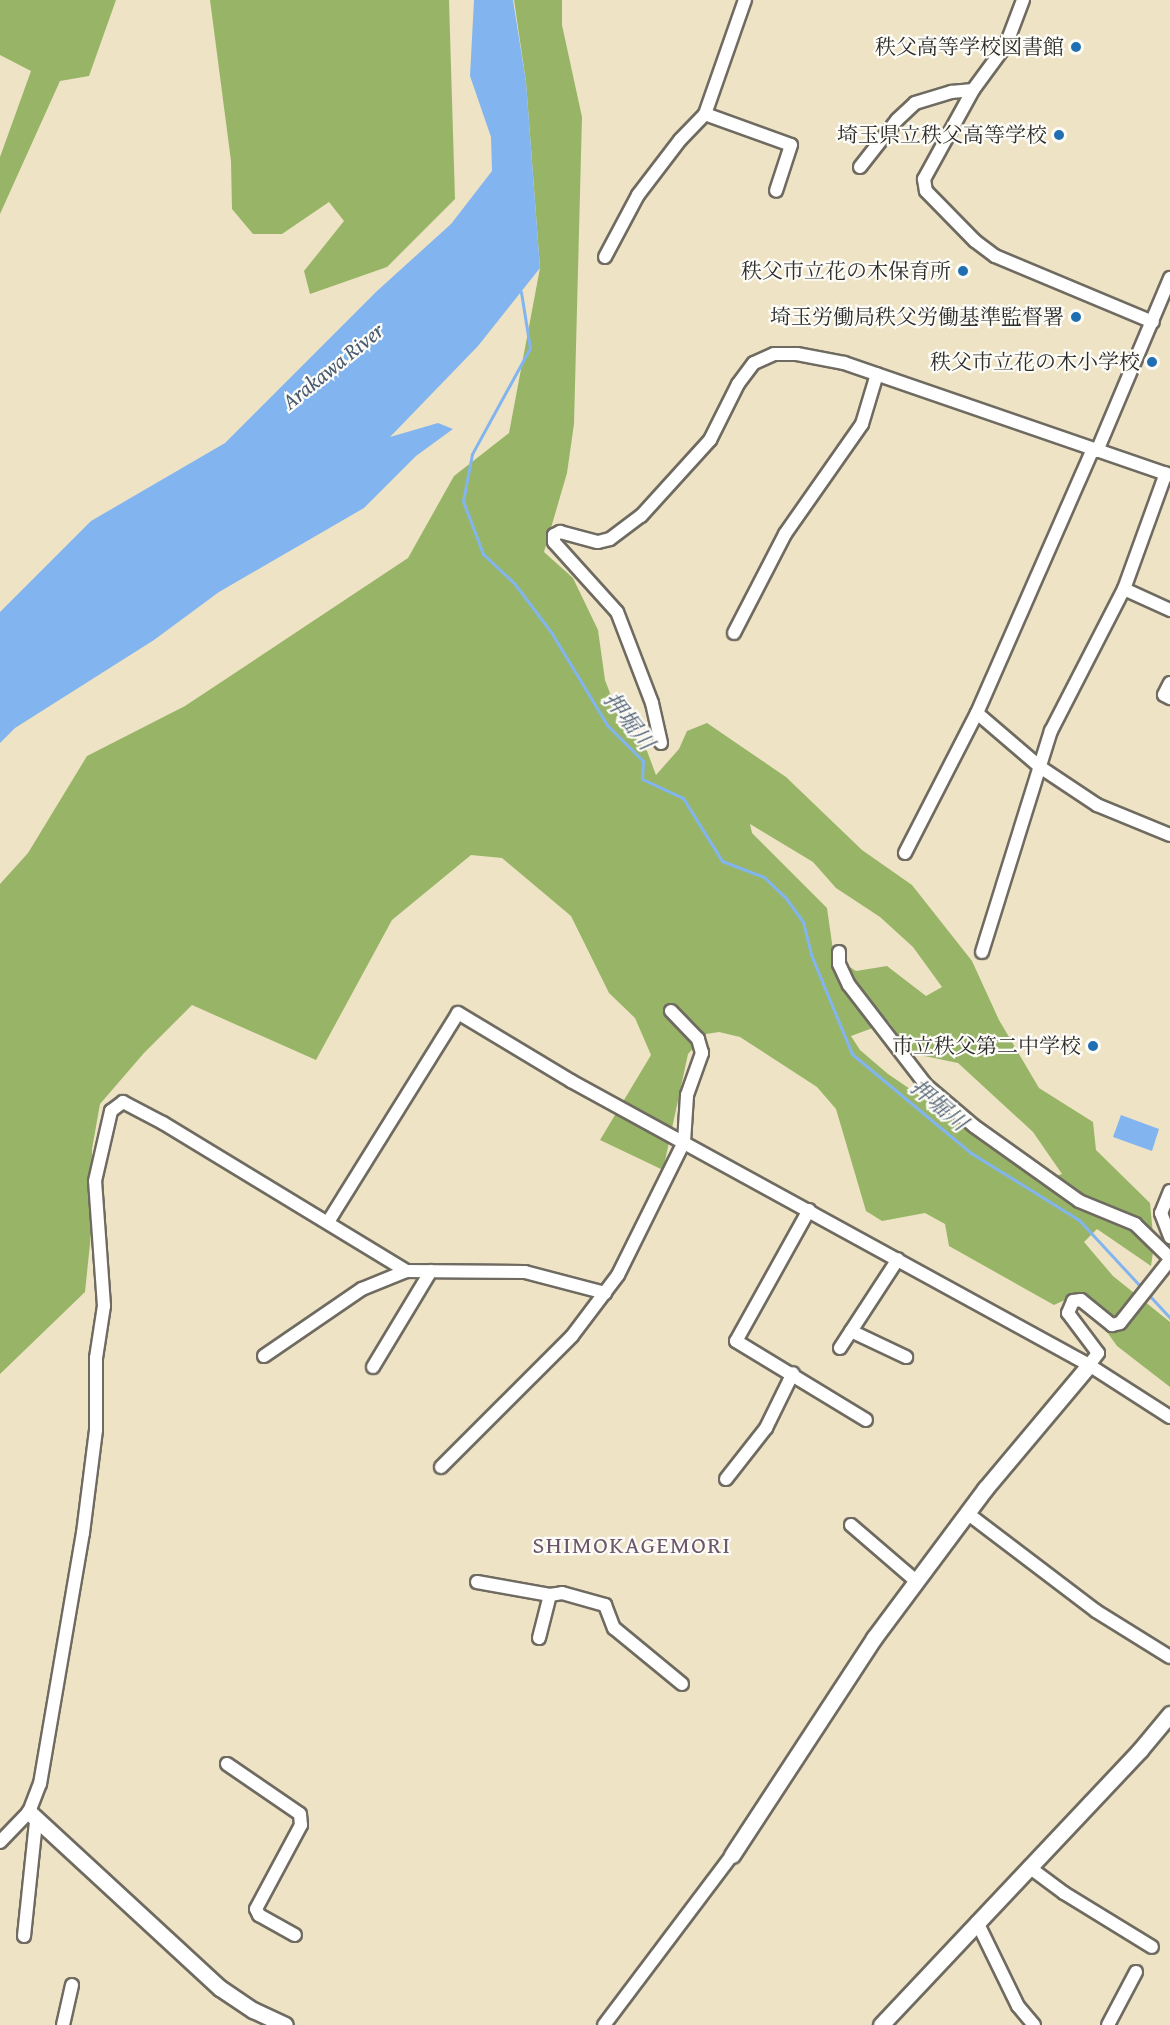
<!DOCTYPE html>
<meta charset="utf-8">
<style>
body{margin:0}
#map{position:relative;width:1170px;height:2025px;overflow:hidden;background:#eee3c5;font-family:"Gentium Book Plus","Noto Serif JP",serif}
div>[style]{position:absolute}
.forest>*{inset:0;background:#98b567}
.water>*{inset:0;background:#82b5ef}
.stream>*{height:3px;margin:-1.5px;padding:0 1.5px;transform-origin:1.5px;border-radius:1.5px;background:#82b5ef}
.roads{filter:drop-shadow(2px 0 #6f6b61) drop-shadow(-2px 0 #6f6b61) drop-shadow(0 2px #6f6b61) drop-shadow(0 -2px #6f6b61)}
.minor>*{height:12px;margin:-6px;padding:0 6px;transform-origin:6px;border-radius:6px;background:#fff}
.tertiary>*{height:15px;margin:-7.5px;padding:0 7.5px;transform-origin:7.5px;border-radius:7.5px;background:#fff}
.dots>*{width:16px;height:16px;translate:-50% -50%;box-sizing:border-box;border:3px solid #fdfcf7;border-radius:50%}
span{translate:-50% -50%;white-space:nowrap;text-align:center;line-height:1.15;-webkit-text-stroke:4.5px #fdfcf7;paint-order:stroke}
.poi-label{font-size:21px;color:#2b2b2b}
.right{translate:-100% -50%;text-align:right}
.water-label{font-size:22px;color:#495b70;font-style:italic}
.quarter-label{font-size:24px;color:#6c5669;letter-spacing:1.5px}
</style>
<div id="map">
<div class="forest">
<div style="clip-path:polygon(0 0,116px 0,89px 76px,60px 81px,0 214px,0 157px,31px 71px,0 55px)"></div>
<div style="clip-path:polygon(210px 0,449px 0,455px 199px,387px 267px,310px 294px,304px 271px,344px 221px,329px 202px,282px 234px,253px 234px,232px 209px,231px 161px)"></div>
<div style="clip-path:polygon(evenodd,514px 0,562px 0,562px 25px,582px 117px,574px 424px,567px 473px,544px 552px,573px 578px,598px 630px,605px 680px,621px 722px,647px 751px,656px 775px,679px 749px,687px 731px,707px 723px,786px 777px,862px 850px,912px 885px,972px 961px,999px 1020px,1039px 1088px,1093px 1122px,1096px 1150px,1150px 1203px,1154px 1245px,1151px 1266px,1097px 1229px,1084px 1242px,1113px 1276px,1170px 1322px,1170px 1387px,1117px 1346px,1097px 1318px,1094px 1303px,1078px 1294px,1054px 1305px,949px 1246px,945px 1224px,925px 1213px,882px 1221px,866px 1211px,836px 1109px,817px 1087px,740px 1037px,719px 1032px,706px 1034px,688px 1054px,663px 1170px,600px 1140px,651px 1055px,635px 1018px,609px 993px,571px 916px,502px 858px,471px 855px,392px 920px,316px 1060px,192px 1005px,144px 1053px,100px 1104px,92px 1149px,93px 1215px,85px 1292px,0 1374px,0 884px,28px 853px,87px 756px,185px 706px,408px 558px,454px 476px,509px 433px,540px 268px,526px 82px,514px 0,750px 824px,813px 862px,836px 888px,880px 917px,913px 947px,942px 987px,926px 996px,887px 966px,856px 971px,834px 957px,827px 908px,752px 833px,750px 824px,514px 0,889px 1022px,910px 1053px,958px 1063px,1033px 1132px,1062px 1174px,1044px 1180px,888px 1074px,860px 1050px,851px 1036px,889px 1022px)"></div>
</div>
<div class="water">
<div style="clip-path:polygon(474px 0,513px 0,526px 82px,540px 268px,478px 346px,390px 437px,438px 423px,453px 429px,416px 456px,364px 508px,219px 592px,154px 640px,15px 728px,0 743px,0 612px,91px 521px,225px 443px,377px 291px,451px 224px,492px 171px,491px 137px,470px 76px)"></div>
<div style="clip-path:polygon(1121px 1115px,1159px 1129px,1152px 1151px,1113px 1137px)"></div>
</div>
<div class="stream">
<div style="left:521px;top:292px;width:57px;rotate:80.9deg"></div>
<div style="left:530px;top:348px;width:121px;rotate:118.7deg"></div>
<div style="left:472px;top:454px;width:48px;rotate:100.8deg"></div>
<div style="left:463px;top:501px;width:57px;rotate:69.3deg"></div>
<div style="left:483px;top:554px;width:42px;rotate:43.1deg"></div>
<div style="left:514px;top:583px;width:61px;rotate:52.9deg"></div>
<div style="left:551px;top:632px;width:109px;rotate:58.9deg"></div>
<div style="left:607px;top:725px;width:51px;rotate:45deg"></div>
<div style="left:643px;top:761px;width:18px;rotate:93deg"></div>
<div style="left:642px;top:779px;width:45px;rotate:24.9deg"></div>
<div style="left:683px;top:798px;width:74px;rotate:58.2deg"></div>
<div style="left:722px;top:861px;width:45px;rotate:20.9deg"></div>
<div style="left:764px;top:877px;width:29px;rotate:44deg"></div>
<div style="left:785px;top:897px;width:31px;rotate:54deg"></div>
<div style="left:803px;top:922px;width:36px;rotate:76deg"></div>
<div style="left:812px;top:957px;width:105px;rotate:67.6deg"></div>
<div style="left:852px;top:1054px;width:155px;rotate:39.8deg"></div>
<div style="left:971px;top:1153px;width:127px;rotate:31.8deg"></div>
<div style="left:1079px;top:1220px;width:93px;rotate:47.2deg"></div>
<div style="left:1147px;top:1293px;width:34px;rotate:47deg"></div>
</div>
<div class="roads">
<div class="minor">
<div style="left:1023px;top:0;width:48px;rotate:110.7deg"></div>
<div style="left:1006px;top:45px;width:56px;rotate:126.3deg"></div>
<div style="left:973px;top:90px;width:102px;rotate:118.8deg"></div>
<div style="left:924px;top:179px;width:12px;rotate:81deg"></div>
<div style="left:926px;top:191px;width:70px;rotate:45.6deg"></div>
<div style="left:975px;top:241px;width:25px;rotate:37deg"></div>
<div style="left:995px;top:256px;width:171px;rotate:22.7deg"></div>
<div style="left:705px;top:114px;width:91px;rotate:19.8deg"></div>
<div style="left:791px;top:145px;width:48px;rotate:108.1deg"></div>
<div style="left:860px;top:167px;width:60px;rotate:-51.8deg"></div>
<div style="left:897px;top:120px;width:25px;rotate:-43deg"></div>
<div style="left:915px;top:103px;width:38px;rotate:-17deg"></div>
<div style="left:951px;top:92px;width:22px;rotate:-5deg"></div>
<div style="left:605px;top:257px;width:70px;rotate:-62deg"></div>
<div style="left:638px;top:195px;width:69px;rotate:-52.6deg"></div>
<div style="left:680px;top:140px;width:36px;rotate:-46deg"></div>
<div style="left:705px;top:114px;width:121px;rotate:-70.7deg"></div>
<div style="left:1097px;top:451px;width:188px;rotate:-67.1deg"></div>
<div style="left:1124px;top:589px;width:51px;rotate:24.5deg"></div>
<div style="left:734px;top:633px;width:111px;rotate:-62.7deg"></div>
<div style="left:785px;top:534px;width:134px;rotate:-55deg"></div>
<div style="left:862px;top:424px;width:52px;rotate:-73.3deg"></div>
<div style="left:1170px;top:683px;width:13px;rotate:117deg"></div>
<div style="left:1164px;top:695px;width:7px;rotate:27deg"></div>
<div style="left:977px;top:713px;width:83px;rotate:40.6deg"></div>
<div style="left:1040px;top:767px;width:69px;rotate:33.7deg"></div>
<div style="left:1097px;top:805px;width:79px;rotate:22.3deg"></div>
<div style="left:661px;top:743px;width:41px;rotate:-102.7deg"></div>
<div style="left:652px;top:703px;width:97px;rotate:-111deg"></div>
<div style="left:617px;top:612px;width:94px;rotate:-132deg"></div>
<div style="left:554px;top:542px;width:7px;rotate:-90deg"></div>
<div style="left:554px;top:535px;width:7px;rotate:-27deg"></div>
<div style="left:560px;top:532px;width:39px;rotate:15deg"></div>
<div style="left:598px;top:542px;width:12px;rotate:-14deg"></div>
<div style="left:610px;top:539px;width:39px;rotate:-37deg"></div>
<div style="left:641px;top:516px;width:103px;rotate:-47.8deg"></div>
<div style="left:710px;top:440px;width:63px;rotate:-63.4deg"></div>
<div style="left:738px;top:384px;width:26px;rotate:-53deg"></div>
<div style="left:754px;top:363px;width:22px;rotate:-24deg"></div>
<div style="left:774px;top:354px;width:23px"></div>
<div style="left:797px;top:354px;width:48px;rotate:10.8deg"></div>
<div style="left:844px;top:363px;width:345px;rotate:19deg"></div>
<div style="left:905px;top:853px;width:157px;rotate:-62.8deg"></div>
<div style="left:977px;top:713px;width:288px;rotate:-66.3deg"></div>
<div style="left:839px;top:952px;width:12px;rotate:90deg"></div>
<div style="left:839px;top:964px;width:23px;rotate:65deg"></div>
<div style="left:849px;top:985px;width:126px;rotate:52.4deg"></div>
<div style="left:926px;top:1085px;width:63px;rotate:40.5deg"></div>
<div style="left:974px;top:1126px;width:129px;rotate:35.5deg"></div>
<div style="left:1079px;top:1201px;width:61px;rotate:22.3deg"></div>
<div style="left:1135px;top:1224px;width:49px;rotate:44.2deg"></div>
<div style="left:982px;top:952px;width:232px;rotate:-72.7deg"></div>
<div style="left:1051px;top:731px;width:160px;rotate:-62.8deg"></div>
<div style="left:1124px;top:589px;width:123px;rotate:-70.1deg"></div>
<div style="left:1170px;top:1191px;width:24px;rotate:112deg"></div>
<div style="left:1161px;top:1213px;width:26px;rotate:69deg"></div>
<div style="left:809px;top:1210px;width:150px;rotate:119.1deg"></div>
<div style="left:736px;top:1341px;width:152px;rotate:31.3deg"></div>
<div style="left:328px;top:1222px;width:246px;rotate:-58.1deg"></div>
<div style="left:458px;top:1013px;width:132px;rotate:31deg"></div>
<div style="left:571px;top:1081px;width:591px;rotate:28.73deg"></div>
<div style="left:1089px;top:1365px;width:96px;rotate:32.7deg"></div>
<div style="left:851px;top:1331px;width:61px;rotate:25.3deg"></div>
<div style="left:840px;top:1348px;width:106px;rotate:-56.9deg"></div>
<div style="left:264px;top:1356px;width:119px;rotate:-34.4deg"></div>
<div style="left:362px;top:1289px;width:48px;rotate:-22.2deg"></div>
<div style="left:406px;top:1271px;width:119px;rotate:0.5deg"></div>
<div style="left:525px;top:1272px;width:83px;rotate:14.7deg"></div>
<div style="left:1089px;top:1365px;width:15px;rotate:-53deg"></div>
<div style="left:1098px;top:1353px;width:50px;rotate:-126.9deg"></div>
<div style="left:1068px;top:1313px;width:13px;rotate:-67deg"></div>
<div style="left:1073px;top:1301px;width:8px;rotate:-7deg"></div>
<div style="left:1081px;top:1300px;width:40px;rotate:39deg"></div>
<div style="left:1112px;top:1325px;width:8px;rotate:-14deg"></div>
<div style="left:1120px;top:1323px;width:80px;rotate:-51.6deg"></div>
<div style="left:373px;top:1367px;width:112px;rotate:-58.9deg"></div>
<div style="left:441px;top:1467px;width:185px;rotate:-45deg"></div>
<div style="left:572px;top:1336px;width:76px;rotate:-53deg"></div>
<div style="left:618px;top:1275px;width:148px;rotate:-63.6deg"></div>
<div style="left:684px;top:1142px;width:47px;rotate:-86.3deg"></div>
<div style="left:687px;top:1095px;width:45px;rotate:-70.3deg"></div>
<div style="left:702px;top:1053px;width:15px;rotate:-106deg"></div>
<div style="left:698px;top:1039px;width:39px;rotate:-134deg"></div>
<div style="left:726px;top:1479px;width:65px;rotate:-51.9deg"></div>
<div style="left:766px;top:1428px;width:61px;rotate:-63.9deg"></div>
<div style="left:967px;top:1513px;width:162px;rotate:37.2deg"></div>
<div style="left:1096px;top:1611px;width:87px;rotate:31.9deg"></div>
<div style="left:851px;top:1525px;width:86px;rotate:40.7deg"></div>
<div style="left:477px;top:1582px;width:74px;rotate:10.1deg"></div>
<div style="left:550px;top:1595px;width:12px;rotate:-9deg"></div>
<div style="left:562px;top:1593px;width:45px;rotate:15.6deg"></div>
<div style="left:605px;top:1605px;width:25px;rotate:69deg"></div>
<div style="left:614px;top:1628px;width:88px;rotate:39.5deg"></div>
<div style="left:539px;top:1638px;width:44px;rotate:-75.7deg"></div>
<div style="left:227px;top:1764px;width:88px;rotate:34.4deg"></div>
<div style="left:300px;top:1814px;width:11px;rotate:85deg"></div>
<div style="left:301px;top:1825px;width:95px;rotate:118.2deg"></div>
<div style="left:256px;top:1909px;width:7px;rotate:63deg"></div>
<div style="left:259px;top:1915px;width:41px;rotate:29.1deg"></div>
<div style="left:0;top:1842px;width:42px;rotate:-46deg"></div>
<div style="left:29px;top:1812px;width:30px;rotate:-69deg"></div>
<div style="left:40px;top:1784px;width:255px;rotate:-80.3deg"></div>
<div style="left:83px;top:1533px;width:104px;rotate:-82.8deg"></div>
<div style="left:96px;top:1430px;width:72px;rotate:-90deg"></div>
<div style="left:96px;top:1358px;width:53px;rotate:-81.3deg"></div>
<div style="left:104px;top:1306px;width:125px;rotate:-94.1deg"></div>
<div style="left:95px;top:1181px;width:72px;rotate:-77.1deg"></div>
<div style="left:111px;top:1111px;width:15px;rotate:-37deg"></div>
<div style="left:123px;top:1102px;width:45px;rotate:27.7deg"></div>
<div style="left:163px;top:1123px;width:285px;rotate:31.3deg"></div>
<div style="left:1029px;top:1867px;width:44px;rotate:36.6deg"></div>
<div style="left:1064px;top:1893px;width:103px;rotate:31.5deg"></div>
<div style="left:977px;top:1922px;width:93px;rotate:64deg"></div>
<div style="left:1018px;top:2006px;width:25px;rotate:50deg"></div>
<div style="left:24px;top:1936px;width:116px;rotate:-84deg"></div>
<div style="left:63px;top:2025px;width:41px;rotate:-77.3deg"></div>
<div style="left:604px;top:2025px;width:213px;rotate:-53deg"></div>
<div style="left:1108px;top:2025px;width:60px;rotate:-62.2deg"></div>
</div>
<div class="tertiary">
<div style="left:29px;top:1812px;width:260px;rotate:42.7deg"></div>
<div style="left:220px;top:1988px;width:40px;rotate:34deg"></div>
<div style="left:253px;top:2010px;width:35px;rotate:25deg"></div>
<div style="left:732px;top:1855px;width:259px;rotate:-56.8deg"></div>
<div style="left:874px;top:1638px;width:186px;rotate:-53.3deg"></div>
<div style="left:985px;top:1489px;width:162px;rotate:-50deg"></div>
<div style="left:881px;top:2025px;width:378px;rotate:-46.7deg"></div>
<div style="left:1140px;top:1750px;width:47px;rotate:-50.2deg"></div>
</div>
</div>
<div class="dots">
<div style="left:1076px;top:47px;background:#1f6fb2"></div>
<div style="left:1059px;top:135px;background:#1f6fb2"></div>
<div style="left:963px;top:271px;background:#1f6fb2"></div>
<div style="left:1076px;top:317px;background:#1f6fb2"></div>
<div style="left:1152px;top:362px;background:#1f6fb2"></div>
<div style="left:1093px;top:1046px;background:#1f6fb2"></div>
</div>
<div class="poi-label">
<span class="right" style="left:1064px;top:47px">秩父高等学校図書館</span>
<span class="right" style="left:1047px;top:135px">埼玉県立秩父高等学校</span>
<span class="right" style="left:951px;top:271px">秩父市立花の木保育所</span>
<span class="right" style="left:1064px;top:317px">埼玉労働局秩父労働基準監督署</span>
<span class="right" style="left:1140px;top:362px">秩父市立花の木小学校</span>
<span class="right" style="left:1081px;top:1046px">市立秩父第二中学校</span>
</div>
<div class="water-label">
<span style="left:333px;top:366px;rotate:-39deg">Arakawa River</span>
<span style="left:629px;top:721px;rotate:52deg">押堀川</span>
<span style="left:939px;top:1105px;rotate:40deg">押堀川</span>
</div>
<div class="quarter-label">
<span style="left:632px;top:1545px">SHIMOKAGEMORI</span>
</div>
</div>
